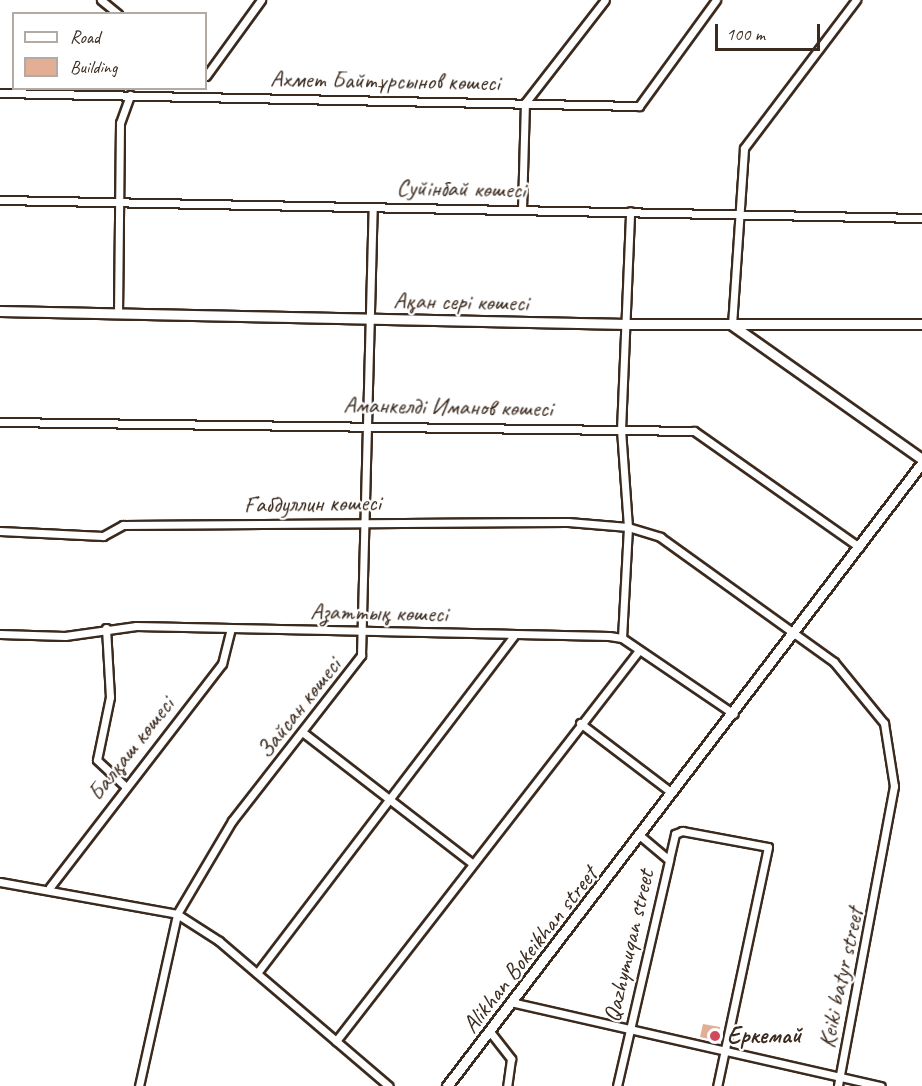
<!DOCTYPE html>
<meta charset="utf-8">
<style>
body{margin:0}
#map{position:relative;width:922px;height:1086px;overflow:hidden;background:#fff;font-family:Caveat,sans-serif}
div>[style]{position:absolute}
.building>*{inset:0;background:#e2af95}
.roads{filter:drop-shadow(2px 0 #3b2a1e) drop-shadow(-2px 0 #3b2a1e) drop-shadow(0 2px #3b2a1e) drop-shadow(0 -2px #3b2a1e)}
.street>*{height:7px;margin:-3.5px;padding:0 3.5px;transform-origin:3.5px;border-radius:3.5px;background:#fff}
.secondary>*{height:9px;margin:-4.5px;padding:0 4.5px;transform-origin:4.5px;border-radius:4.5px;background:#fff}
.dots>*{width:16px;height:16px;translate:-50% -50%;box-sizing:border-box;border:3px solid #fff;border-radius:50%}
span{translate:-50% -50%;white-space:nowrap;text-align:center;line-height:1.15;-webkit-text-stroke:4.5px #fff;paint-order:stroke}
.street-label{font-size:24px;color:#3b2a1e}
.poi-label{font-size:24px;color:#3b2a1e;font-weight:700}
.left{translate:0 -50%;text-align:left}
.legend{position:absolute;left:12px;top:12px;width:195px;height:78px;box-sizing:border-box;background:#fff;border:2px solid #b1aaa5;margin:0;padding:8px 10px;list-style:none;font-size:18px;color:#3b2a1e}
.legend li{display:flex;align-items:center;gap:12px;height:30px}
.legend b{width:30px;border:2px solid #b1aaa5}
.scale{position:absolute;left:715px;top:24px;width:105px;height:27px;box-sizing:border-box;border:3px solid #3b2a1e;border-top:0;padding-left:8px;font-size:18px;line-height:21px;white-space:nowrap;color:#3b2a1e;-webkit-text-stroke:4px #fff;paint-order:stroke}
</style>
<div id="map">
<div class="building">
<div style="clip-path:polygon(703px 1024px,720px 1027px,718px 1041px,700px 1037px)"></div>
</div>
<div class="roads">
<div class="street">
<div style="left:101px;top:0;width:22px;rotate:39deg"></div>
<div style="left:206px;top:76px;width:94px;rotate:-54.1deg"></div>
<div style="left:0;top:93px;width:639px;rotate:1.17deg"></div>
<div style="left:639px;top:106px;width:131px;rotate:-54deg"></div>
<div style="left:0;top:200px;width:922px;rotate:1.12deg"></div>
<div style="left:522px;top:209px;width:106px;rotate:-88.4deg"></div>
<div style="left:525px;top:103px;width:130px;rotate:-52.2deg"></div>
<div style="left:118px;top:314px;width:191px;rotate:-89.4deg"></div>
<div style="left:120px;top:123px;width:30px;rotate:-70deg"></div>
<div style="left:732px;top:325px;width:177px;rotate:-86.1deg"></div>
<div style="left:744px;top:148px;width:186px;rotate:-52.9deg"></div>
<div style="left:0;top:422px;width:694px;rotate:0.74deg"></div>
<div style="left:694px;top:431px;width:202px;rotate:35.1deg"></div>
<div style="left:0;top:531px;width:103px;rotate:2.8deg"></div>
<div style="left:103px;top:536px;width:23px;rotate:-29deg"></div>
<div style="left:123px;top:525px;width:445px;rotate:-0.4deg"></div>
<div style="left:568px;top:522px;width:60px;rotate:4.8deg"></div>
<div style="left:628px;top:527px;width:34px;rotate:17deg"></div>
<div style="left:660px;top:537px;width:214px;rotate:35.7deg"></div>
<div style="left:834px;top:662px;width:79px;rotate:50.7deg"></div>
<div style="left:884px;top:723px;width:64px;rotate:81deg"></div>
<div style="left:894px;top:786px;width:305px;rotate:100.6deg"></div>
<div style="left:106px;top:628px;width:69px;rotate:86.7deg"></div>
<div style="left:110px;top:697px;width:64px;rotate:101.7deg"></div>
<div style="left:97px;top:760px;width:38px;rotate:43deg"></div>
<div style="left:0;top:634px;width:65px;rotate:1.8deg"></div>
<div style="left:65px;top:636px;width:72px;rotate:-8deg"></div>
<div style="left:136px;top:626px;width:473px;rotate:1.2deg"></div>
<div style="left:609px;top:636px;width:13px;rotate:9deg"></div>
<div style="left:622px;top:638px;width:135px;rotate:34.2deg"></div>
<div style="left:622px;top:638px;width:111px;rotate:-86.9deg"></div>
<div style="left:628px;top:527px;width:97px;rotate:-94.1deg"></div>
<div style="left:621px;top:430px;width:219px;rotate:-87.6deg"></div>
<div style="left:580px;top:723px;width:114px;rotate:37.2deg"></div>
<div style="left:305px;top:734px;width:211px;rotate:37.7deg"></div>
<div style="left:669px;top:860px;width:27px;rotate:-77deg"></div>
<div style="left:675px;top:834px;width:8px;rotate:-23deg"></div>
<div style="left:682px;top:831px;width:87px;rotate:10.5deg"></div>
<div style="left:768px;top:847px;width:244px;rotate:102deg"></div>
<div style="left:0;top:882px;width:180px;rotate:10.2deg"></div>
<div style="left:177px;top:914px;width:50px;rotate:32.7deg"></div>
<div style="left:219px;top:941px;width:223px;rotate:40.5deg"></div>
<div style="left:50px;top:887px;width:282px;rotate:-52.4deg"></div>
<div style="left:222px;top:664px;width:36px;rotate:-76deg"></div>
<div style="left:257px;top:973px;width:424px;rotate:-52.7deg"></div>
<div style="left:515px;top:1003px;width:375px;rotate:12.8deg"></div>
<div style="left:491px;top:1033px;width:33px;rotate:52deg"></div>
<div style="left:511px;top:1059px;width:27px;rotate:98deg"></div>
<div style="left:336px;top:1041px;width:494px;rotate:-52.2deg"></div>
<div style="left:139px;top:1086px;width:176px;rotate:-77.5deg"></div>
<div style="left:177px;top:914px;width:108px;rotate:-59.4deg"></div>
<div style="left:232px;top:821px;width:210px;rotate:-52.1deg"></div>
<div style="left:361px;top:655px;width:447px;rotate:-88.5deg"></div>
<div style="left:617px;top:1086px;width:232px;rotate:-77deg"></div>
<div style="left:669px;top:860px;width:35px;rotate:-140deg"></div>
</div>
<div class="secondary">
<div style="left:0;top:311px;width:628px;rotate:1.19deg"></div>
<div style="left:628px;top:324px;width:294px"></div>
<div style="left:732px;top:325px;width:232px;rotate:35.2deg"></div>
<div style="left:447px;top:1086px;width:783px;rotate:-52.68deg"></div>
</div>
</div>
<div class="dots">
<div style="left:715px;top:1036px;background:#d1495b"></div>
</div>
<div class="street-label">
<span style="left:385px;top:81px;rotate:1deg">Ахмет Байтұрсынов көшесі</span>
<span style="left:461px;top:189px;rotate:1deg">Суйінбай көшесі</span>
<span style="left:461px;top:302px;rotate:1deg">Ақан сері көшесі</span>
<span style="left:448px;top:407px;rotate:1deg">Аманкелді Иманов көшесі</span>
<span style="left:312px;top:504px;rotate:-1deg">Ғабдуллин көшесі</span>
<span style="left:379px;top:613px;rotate:1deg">Азаттық көшесі</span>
<span style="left:299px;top:708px;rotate:-52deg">Зайсан көшесі</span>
<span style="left:131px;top:749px;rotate:-52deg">Балқаш көшесі</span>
<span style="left:629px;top:946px;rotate:-77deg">Qazhymuqan street</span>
<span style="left:530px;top:950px;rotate:-52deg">Alikhan Bokeikhan street</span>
<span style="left:841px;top:978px;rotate:-78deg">Keiki batyr street</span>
</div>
<div class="poi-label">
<span class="left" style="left:727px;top:1036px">Еркемай</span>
</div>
<ul class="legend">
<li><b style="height:8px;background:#fff"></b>Road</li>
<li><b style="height:16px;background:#e2af95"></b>Building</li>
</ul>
<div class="scale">100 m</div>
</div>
